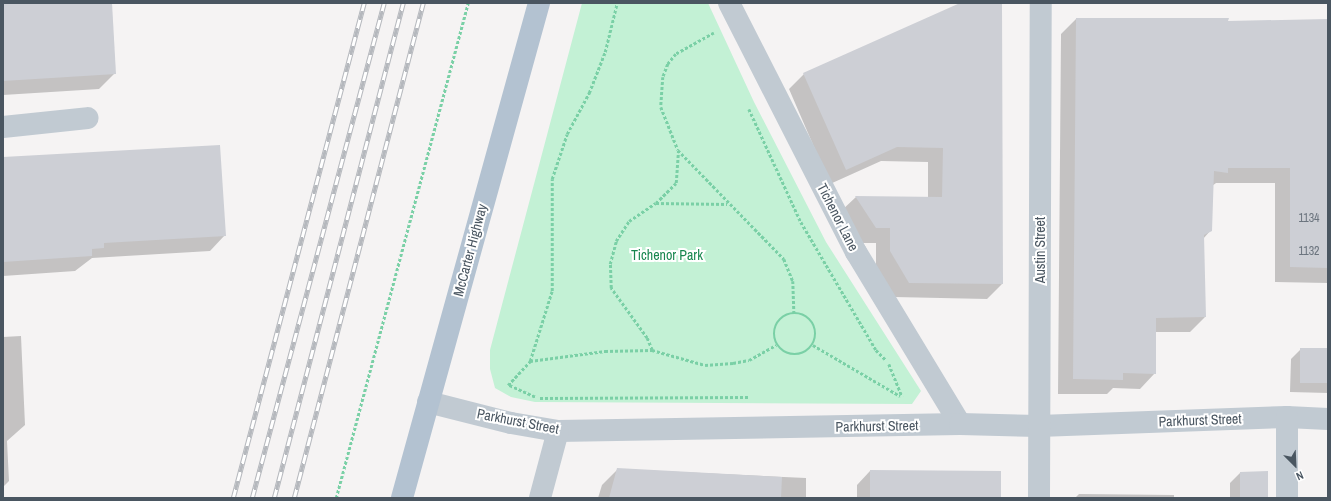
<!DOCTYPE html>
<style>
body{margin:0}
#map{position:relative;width:1331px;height:501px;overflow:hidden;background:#f5f3f3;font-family:"Archivo Narrow",sans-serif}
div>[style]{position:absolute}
.green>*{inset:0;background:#c3f1d5}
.shadow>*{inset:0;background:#0003}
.building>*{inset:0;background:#cdcfd5}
.path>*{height:2.5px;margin-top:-1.25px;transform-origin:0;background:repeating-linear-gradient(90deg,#7ad0a6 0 3px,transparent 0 5px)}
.path>.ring{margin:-1.25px;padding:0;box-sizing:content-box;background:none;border:2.5px solid #7ad0a6;border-radius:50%}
.minor>*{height:22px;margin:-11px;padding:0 11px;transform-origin:11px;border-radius:11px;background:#c1cad2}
.major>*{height:22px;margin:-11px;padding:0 11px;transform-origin:11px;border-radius:11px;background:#b3c2d1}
.rail>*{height:4.5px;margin-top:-2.25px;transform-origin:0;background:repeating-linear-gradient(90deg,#fff 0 9px,#b5b8bd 0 18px);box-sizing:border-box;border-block:1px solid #b5b8bd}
span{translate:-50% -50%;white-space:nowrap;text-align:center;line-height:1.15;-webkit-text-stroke:4px #fff;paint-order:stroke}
.number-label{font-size:12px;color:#6b747e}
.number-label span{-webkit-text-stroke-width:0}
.street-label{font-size:14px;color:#4a5661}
.park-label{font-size:14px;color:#17864f}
.frame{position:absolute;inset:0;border:4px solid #4a5661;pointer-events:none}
.north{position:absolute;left:1275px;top:445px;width:40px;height:40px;-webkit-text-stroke:3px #fff;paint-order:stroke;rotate:156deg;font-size:11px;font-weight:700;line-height:16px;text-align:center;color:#4a5661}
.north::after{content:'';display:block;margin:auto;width:14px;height:18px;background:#4a5661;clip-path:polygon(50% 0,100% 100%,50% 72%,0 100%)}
</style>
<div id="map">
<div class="green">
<div style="clip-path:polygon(582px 3px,708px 3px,754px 102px,826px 242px,921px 391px,912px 404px,535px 402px,511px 397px,495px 388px,490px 369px,490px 350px)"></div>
</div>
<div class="shadow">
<div style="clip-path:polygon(3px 3px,111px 3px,115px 73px,99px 89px,3px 95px)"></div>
<div style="clip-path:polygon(963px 3px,1002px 3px,1002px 284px,987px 299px,894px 297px,876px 266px,876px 243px,861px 243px,841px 211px,856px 197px,928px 198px,928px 162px,881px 161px,830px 184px,789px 89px,804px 74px)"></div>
<div style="clip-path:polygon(1076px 19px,1227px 22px,1328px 20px,1328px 283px,1275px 282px,1275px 183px,1216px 183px,1212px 186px,1211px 230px,1203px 239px,1205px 317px,1190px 332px,1155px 332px,1155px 373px,1140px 389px,1113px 388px,1107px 394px,1058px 394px,1061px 34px)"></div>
<div style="clip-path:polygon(3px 158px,225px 235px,210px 251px,92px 258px,75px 271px,3px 276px)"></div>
<div style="clip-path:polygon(21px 336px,25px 425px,7px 441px,9px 481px,3px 487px,3px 337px)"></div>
<div style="clip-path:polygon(1301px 349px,1328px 349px,1328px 393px,1290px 392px,1291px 359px)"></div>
<div style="clip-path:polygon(618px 469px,806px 478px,806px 498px,598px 498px,602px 485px)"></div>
<div style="clip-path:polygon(870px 471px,1000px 498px,857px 498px,857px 485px)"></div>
<div style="clip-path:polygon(1240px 473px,1267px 498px,1230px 498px,1230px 483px)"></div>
<div style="clip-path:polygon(1079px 494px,1174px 495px,1174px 498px,1075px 498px)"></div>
</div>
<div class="building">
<div style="clip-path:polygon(3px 3px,112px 3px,116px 74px,3px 81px)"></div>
<div style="clip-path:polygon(960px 3px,1002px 3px,1003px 284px,909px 283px,890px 251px,890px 228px,876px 228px,855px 196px,942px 197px,943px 148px,897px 147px,846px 170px,803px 73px)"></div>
<div style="clip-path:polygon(1076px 18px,1229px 18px,1228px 21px,1328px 19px,1328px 268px,1290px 267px,1290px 168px,1228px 168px,1228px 173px,1214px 171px,1212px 231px,1204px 235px,1206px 317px,1156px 318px,1156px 374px,1123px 373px,1123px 380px,1073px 379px)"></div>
<div style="clip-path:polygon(220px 145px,226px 236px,104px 243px,104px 248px,92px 249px,92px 256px,3px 262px,3px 157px)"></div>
<div style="clip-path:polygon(1300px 348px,1328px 348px,1328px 383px,1300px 383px)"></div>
<div style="clip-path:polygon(617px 468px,782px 477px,781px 498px,609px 498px)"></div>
<div style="clip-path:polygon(870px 470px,1001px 471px,1001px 498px,870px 498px)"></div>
<div style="clip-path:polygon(1268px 471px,1268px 498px,1240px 498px,1240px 472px)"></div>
</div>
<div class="path">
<div style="left:714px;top:33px;width:43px;rotate:151.1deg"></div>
<div style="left:676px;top:54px;width:13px;rotate:129deg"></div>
<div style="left:668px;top:64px;width:14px;rotate:111deg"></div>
<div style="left:663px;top:77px;width:30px;rotate:94deg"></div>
<div style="left:661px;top:107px;width:46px;rotate:68.4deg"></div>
<div style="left:678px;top:150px;width:152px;rotate:45.8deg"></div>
<div style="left:784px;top:259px;width:24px;rotate:68deg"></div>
<div style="left:793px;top:281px;width:32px;rotate:88deg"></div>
<div style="left:749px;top:109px;width:124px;rotate:65.3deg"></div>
<div style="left:801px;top:222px;width:148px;rotate:59.6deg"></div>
<div style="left:876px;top:350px;width:14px;rotate:45deg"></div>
<div style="left:656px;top:203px;width:71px;rotate:0.8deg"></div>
<div class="ring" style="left:774px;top:313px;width:39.5px;height:39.5px"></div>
<div style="left:813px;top:345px;width:101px;rotate:30.4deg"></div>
<div style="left:652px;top:350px;width:13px;rotate:-113deg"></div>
<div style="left:647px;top:338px;width:62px;rotate:-125.8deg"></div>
<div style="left:611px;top:288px;width:24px;rotate:-92deg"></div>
<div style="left:610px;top:264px;width:24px;rotate:-75deg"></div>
<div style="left:616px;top:241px;width:24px;rotate:-57deg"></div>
<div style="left:629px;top:221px;width:32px;rotate:-34deg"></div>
<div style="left:656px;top:203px;width:28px;rotate:-45deg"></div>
<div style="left:676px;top:183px;width:32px;rotate:-86deg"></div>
<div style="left:530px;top:361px;width:73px;rotate:-72.6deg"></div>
<div style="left:552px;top:291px;width:112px;rotate:-90deg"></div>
<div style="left:552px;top:179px;width:47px;rotate:-71.6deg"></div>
<div style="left:567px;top:134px;width:47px;rotate:-61.8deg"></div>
<div style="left:589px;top:93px;width:44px;rotate:-68.7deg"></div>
<div style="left:605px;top:52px;width:50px;rotate:-76.2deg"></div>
<div style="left:889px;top:364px;width:35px;rotate:68deg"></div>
<div style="left:535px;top:397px;width:30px;rotate:-156deg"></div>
<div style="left:508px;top:385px;width:33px;rotate:-47deg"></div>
<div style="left:530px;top:361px;width:76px;rotate:-7.6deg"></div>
<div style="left:605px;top:351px;width:47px;rotate:-1.2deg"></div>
<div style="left:652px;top:350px;width:55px;rotate:15.8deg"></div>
<div style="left:705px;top:365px;width:28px;rotate:-4deg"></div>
<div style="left:733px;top:363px;width:16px;rotate:-11deg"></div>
<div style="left:749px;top:360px;width:31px;rotate:-29deg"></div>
<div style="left:540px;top:398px;width:209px;rotate:-0.3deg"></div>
<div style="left:336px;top:498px;width:512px;rotate:-75.07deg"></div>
</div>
<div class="minor">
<div style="left:729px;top:3px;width:280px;rotate:63deg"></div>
<div style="left:856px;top:252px;width:201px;rotate:58.8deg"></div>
<div style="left:3px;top:127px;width:85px;rotate:-6deg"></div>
<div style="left:428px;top:402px;width:86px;rotate:14.2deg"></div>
<div style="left:511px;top:423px;width:48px;rotate:9.7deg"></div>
<div style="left:558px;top:431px;width:402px;rotate:-1deg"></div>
<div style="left:960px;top:424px;width:79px;rotate:1.5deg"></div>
<div style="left:1039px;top:426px;width:248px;rotate:-2.1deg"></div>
<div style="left:1287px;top:417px;width:41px;rotate:2.8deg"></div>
<div style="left:1287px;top:417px;width:81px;rotate:90deg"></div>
<div style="left:540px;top:498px;width:69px;rotate:-75deg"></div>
<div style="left:1039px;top:498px;width:495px;rotate:-89.8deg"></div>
</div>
<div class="major">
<div style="left:402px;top:498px;width:514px;rotate:-74.53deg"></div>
</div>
<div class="rail">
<div style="left:233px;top:498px;width:512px;rotate:-75.18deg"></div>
<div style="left:252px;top:498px;width:512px;rotate:-75.07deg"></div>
<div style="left:274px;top:498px;width:512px;rotate:-75.39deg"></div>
<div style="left:294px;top:498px;width:512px;rotate:-75.39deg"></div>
</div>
<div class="number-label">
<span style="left:1309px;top:219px">1134</span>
<span style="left:1309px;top:252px">1132</span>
</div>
<div class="street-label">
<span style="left:838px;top:217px;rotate:63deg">Tichenor Lane</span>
<span style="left:470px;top:250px;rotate:-75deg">McCarter Highway</span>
<span style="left:1040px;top:250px;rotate:-90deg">Austin Street</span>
<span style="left:1200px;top:420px;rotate:-2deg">Parkhurst Street</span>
<span style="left:518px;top:421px;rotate:11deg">Parkhurst Street</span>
<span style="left:877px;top:426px;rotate:-1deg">Parkhurst Street</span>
</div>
<div class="park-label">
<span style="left:667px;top:255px">Tichenor Park</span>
</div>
<div class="frame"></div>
<div class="north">N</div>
</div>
